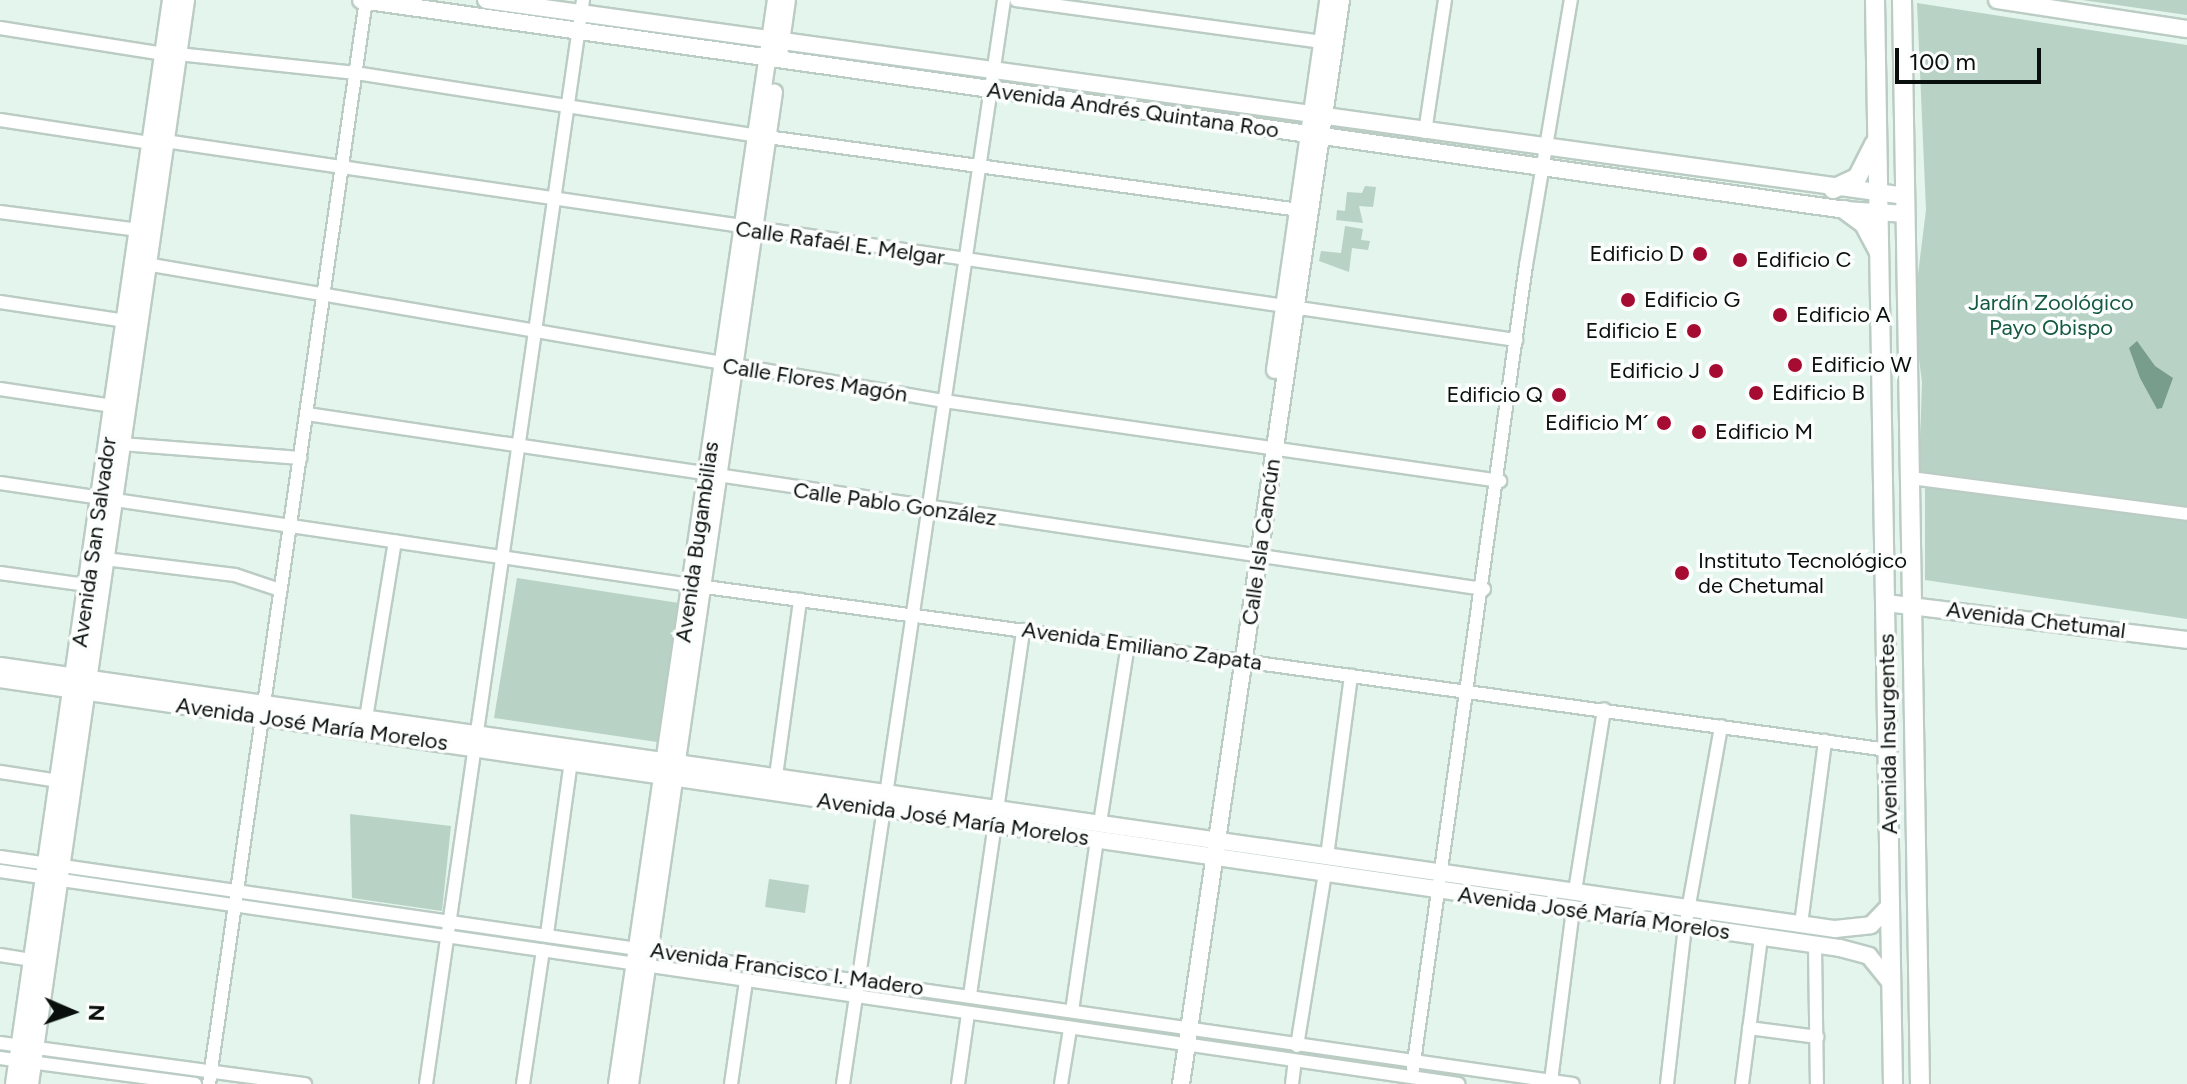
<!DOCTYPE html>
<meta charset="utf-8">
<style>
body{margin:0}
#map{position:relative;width:2187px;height:1084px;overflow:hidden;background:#e4f5ed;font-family:Figtree,sans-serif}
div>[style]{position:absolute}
.green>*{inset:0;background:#b8d2c5}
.water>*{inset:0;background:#789d8c}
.roads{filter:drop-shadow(2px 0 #bbccc4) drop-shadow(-2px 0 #bbccc4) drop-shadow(0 2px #bbccc4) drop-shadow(0 -2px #bbccc4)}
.street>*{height:12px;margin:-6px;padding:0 6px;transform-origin:6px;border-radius:6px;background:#fff}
.secondary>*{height:16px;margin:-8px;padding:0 8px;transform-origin:8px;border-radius:8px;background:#fff}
.primary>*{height:18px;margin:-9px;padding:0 9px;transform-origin:9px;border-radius:9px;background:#fff}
.dots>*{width:22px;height:22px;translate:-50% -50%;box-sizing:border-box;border:4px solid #fbfefd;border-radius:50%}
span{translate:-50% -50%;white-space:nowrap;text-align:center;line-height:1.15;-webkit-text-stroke:7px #fbfefd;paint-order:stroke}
.street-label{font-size:22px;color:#090f0c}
.poi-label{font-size:22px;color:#090f0c}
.right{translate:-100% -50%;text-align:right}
.left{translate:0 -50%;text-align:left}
.park-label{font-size:22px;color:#155941}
.north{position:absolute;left:32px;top:972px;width:80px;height:80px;-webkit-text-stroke:6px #fbfefd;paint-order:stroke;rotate:92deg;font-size:22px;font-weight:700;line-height:32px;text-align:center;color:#090f0c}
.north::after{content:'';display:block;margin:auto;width:28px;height:36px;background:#090f0c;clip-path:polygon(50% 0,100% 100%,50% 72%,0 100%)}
.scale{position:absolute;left:1895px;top:48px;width:146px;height:36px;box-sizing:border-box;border:4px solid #090f0c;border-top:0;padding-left:10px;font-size:24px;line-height:28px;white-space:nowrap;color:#090f0c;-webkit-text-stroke:6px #fbfefd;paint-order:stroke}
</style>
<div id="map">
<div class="green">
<div style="clip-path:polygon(2082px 0,2187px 0,2187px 15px)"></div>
<div style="clip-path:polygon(1917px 3px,2187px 45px,2187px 619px,1925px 580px,1925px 473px,1919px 473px,1922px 382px,1913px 314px,1926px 210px)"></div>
<div style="clip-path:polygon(1365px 186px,1376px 187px,1373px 207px,1359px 206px,1363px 223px,1336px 220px,1337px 210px,1345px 211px,1347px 192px,1362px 193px)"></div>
<div style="clip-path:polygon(1345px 226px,1363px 229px,1361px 240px,1370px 241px,1368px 250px,1352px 248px,1349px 272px,1319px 261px,1321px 251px,1341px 253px)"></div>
<div style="clip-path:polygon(517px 578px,679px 603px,657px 742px,494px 718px)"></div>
<div style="clip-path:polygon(350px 814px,451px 826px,442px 911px,352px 898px)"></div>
<div style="clip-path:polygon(769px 879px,809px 885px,805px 913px,765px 907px)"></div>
</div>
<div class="water">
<div style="clip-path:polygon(2137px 341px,2155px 366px,2173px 378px,2162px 408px,2157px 409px,2140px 378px,2129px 348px)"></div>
</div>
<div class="roads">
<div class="street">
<div style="left:1016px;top:0;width:316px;rotate:7.8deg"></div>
<div style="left:0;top:28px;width:166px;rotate:9deg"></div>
<div style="left:178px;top:54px;width:179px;rotate:6.1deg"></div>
<div style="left:356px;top:73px;width:416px;rotate:8.9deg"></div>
<div style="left:767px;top:137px;width:537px;rotate:7.81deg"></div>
<div style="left:0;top:120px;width:153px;rotate:8.7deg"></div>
<div style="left:1425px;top:132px;width:134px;rotate:-81.4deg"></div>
<div style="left:165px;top:141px;width:1366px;rotate:8.38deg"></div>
<div style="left:0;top:212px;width:140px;rotate:7.4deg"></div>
<div style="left:140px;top:263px;width:816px;rotate:9.74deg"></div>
<div style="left:944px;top:401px;width:562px;rotate:8.19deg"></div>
<div style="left:0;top:302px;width:134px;rotate:8.6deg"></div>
<div style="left:0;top:389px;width:114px;rotate:8.6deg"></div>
<div style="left:307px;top:414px;width:1190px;rotate:8.46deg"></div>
<div style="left:121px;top:444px;width:180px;rotate:4.5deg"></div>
<div style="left:1911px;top:478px;width:278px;rotate:7.4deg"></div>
<div style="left:0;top:483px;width:698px;rotate:8.4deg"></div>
<div style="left:691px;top:585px;width:1208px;rotate:7.85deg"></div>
<div style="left:105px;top:559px;width:131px;rotate:7deg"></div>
<div style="left:235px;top:575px;width:47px;rotate:18.4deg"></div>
<div style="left:0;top:573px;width:88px;rotate:7.9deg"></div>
<div style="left:366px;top:718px;width:179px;rotate:-80.7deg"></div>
<div style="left:0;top:772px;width:60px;rotate:8.7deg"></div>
<div style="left:776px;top:776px;width:178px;rotate:-82.2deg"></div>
<div style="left:1100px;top:823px;width:181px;rotate:-81.1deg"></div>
<div style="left:1327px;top:856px;width:182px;rotate:-82.4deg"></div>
<div style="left:0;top:857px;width:1589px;rotate:8.21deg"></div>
<div style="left:0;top:871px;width:1474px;rotate:8.31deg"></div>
<div style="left:1575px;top:891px;width:184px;rotate:-80.9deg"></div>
<div style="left:1801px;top:924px;width:185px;rotate:-82.5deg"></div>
<div style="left:547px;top:934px;width:174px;rotate:-82.1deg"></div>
<div style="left:1815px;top:946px;width:138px;rotate:89.2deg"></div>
<div style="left:0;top:955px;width:33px;rotate:9deg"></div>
<div style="left:970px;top:995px;width:369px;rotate:-81.7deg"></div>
<div style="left:1072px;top:1011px;width:173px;rotate:-81.7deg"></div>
<div style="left:1749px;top:1028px;width:69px;rotate:7.5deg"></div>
<div style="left:0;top:1043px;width:308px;rotate:7.7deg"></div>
<div style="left:1297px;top:1046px;width:174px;rotate:-80.8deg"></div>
<div style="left:0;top:1058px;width:197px;rotate:7.6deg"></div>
<div style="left:1413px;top:1069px;width:812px;rotate:-82deg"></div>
<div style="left:1526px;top:265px;width:269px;rotate:-80.4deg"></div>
<div style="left:1551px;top:1081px;width:172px;rotate:-82.7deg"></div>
<div style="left:209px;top:1084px;width:1095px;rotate:-81.76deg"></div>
<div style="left:426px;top:1084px;width:1095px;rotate:-81.76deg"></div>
<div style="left:523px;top:1084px;width:135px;rotate:-81.5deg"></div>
<div style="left:731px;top:1084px;width:104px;rotate:-81.7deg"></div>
<div style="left:843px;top:1084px;width:1096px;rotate:-81.55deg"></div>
<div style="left:958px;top:1084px;width:71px;rotate:-81.9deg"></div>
<div style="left:1061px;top:1084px;width:56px;rotate:-80.7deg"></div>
<div style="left:1292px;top:1084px;width:23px;rotate:-83deg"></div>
<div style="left:1667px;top:1084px;width:158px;rotate:-83.5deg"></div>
<div style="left:1685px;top:927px;width:204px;rotate:-79.8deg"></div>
<div style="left:1742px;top:1084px;width:147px;rotate:-82.6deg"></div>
</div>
<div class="secondary">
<div style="left:361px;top:0;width:1499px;rotate:8.05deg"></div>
<div style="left:1845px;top:210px;width:61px;rotate:3.8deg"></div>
<div style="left:486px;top:0;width:1433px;rotate:7.86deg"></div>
<div style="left:1997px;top:0;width:192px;rotate:8.7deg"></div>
<div style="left:780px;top:49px;width:49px;rotate:-81.9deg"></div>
<div style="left:1275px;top:370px;width:374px;rotate:-81.8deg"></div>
<div style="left:1886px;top:603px;width:303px;rotate:7deg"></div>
<div style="left:0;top:666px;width:1854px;rotate:8.16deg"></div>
<div style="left:1835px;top:929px;width:36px;rotate:-6deg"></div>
<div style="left:1871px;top:925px;width:29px;rotate:-46deg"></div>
<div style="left:0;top:679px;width:1860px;rotate:8.32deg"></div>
<div style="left:1840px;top:948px;width:30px;rotate:15deg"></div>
<div style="left:1869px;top:956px;width:36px;rotate:51deg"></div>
<div style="left:617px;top:1084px;width:1096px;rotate:-81.66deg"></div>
<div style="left:630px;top:1084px;width:1002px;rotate:-81.74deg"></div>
<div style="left:1181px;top:1084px;width:1096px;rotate:-81.6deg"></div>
</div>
<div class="primary">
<div style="left:1875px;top:0;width:1084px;rotate:89.05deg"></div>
<div style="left:1902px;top:0;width:1084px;rotate:89.05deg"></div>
<div style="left:1833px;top:189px;width:26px;rotate:-25deg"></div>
<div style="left:1857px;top:178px;width:38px;rotate:-63deg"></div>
<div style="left:1845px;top:210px;width:24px;rotate:36deg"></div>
<div style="left:1864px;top:224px;width:30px;rotate:62deg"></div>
<div style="left:15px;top:1084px;width:1095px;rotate:-81.76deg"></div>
<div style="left:29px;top:1084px;width:1095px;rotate:-81.81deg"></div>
</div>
</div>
<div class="dots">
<div style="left:1700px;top:254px;background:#a60c32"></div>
<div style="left:1740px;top:260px;background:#a60c32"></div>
<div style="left:1628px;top:300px;background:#a60c32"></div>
<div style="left:1780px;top:315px;background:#a60c32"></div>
<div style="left:1694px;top:331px;background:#a60c32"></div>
<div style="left:1795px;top:365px;background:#a60c32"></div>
<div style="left:1716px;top:371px;background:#a60c32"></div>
<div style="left:1756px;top:393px;background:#a60c32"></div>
<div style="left:1559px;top:395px;background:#a60c32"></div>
<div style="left:1664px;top:423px;background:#a60c32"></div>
<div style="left:1699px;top:432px;background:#a60c32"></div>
<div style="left:1682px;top:573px;background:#a60c32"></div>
</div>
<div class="street-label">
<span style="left:1133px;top:110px;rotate:8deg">Avenida Andrés Quintana Roo</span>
<span style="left:840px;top:243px;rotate:8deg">Calle Rafaél E. Melgar</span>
<span style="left:815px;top:380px;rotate:9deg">Calle Flores Magón</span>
<span style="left:895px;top:504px;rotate:8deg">Calle Pablo González</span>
<span style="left:94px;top:542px;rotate:-82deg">Avenida San Salvador</span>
<span style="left:697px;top:542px;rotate:-82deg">Avenida Bugambilias</span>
<span style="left:1261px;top:542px;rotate:-82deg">Calle Isla Cancún</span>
<span style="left:2036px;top:620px;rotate:7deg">Avenida Chetumal</span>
<span style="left:1142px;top:646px;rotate:8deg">Avenida Emiliano Zapata</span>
<span style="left:312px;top:724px;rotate:8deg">Avenida José María Morelos</span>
<span style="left:1888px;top:734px;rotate:-91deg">Avenida Insurgentes</span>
<span style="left:953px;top:819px;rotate:8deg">Avenida José María Morelos</span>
<span style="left:1594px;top:913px;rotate:8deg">Avenida José María Morelos</span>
<span style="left:787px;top:969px;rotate:8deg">Avenida Francisco I. Madero</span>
</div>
<div class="poi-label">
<span class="right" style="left:1684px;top:254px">Edificio D</span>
<span class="left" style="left:1756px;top:260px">Edificio C</span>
<span class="left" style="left:1644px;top:300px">Edificio G</span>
<span class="left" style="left:1796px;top:315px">Edificio A</span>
<span class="right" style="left:1678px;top:331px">Edificio E</span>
<span class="left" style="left:1811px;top:365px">Edificio W</span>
<span class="right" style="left:1700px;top:371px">Edificio J</span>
<span class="left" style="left:1772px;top:393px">Edificio B</span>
<span class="right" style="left:1543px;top:395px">Edificio Q</span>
<span class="right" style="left:1648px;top:423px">Edificio M´</span>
<span class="left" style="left:1715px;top:432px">Edificio M</span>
<span class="left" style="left:1698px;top:573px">Instituto Tecnológico<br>de Chetumal</span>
</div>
<div class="park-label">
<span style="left:2051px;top:315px">Jardín Zoológico<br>Payo Obispo</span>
</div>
<div class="north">N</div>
<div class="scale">100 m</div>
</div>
